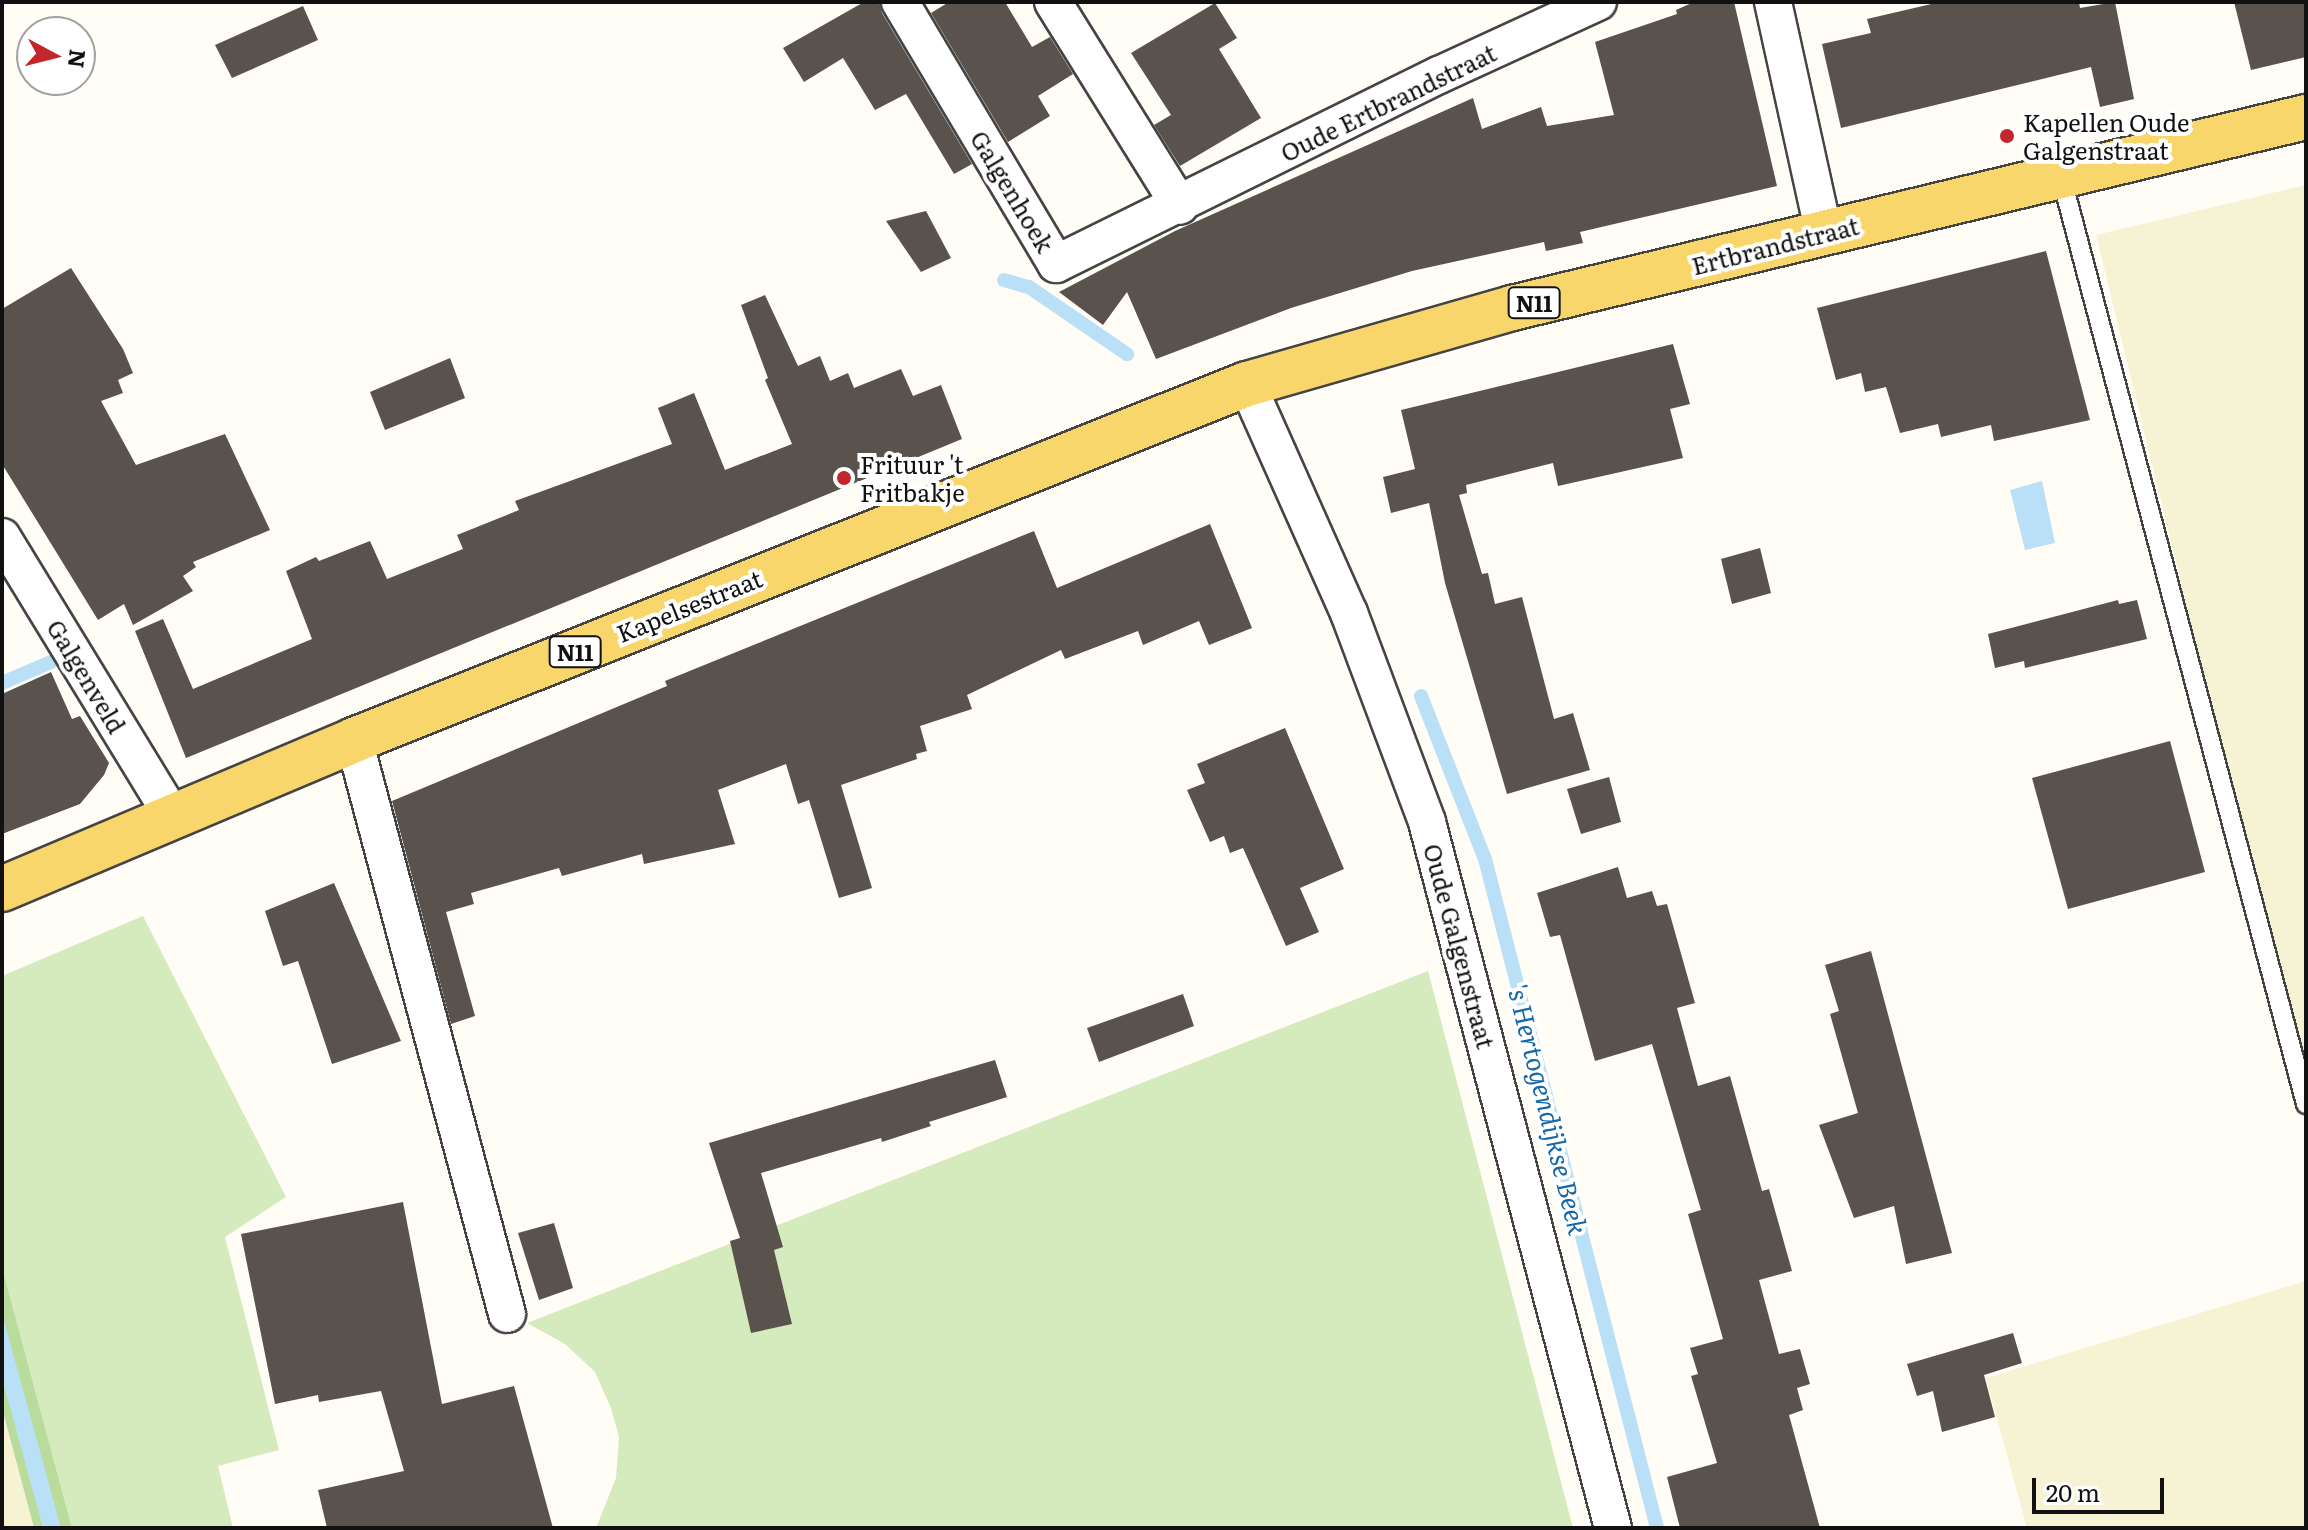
<!DOCTYPE html>
<style>
body{margin:0}
#map{position:relative;width:2308px;height:1530px;overflow:hidden;background:#fffdf5;font-family:Literata,serif}
div>[style]{position:absolute}
.farmland>*{inset:0;background:#f6f3d4}
.green>*{inset:0;background:#d5ebbd}
.forest>*{inset:0;background:#b9dc9c}
.water>*{inset:0;background:#b9e0f7}
.stream>*{height:14px;margin:-7px;padding:0 7px;transform-origin:7px;border-radius:7px;background:#b9e0f7}
.building>*{inset:0;background:#5a524d}
.roads{filter:drop-shadow(2px 0 #444) drop-shadow(-2px 0 #444) drop-shadow(0 2px #444) drop-shadow(0 -2px #444)}
.service>*{height:18px;margin:-9px;padding:0 9px;transform-origin:9px;border-radius:9px;background:#fff}
.minor>*{height:36px;margin:-18px;padding:0 18px;transform-origin:18px;border-radius:18px;background:#fff}
.primary>*{height:44px;margin:-22px;padding:0 22px;transform-origin:22px;border-radius:22px;background:#f9d66b}
.dots>*{width:22px;height:22px;translate:-50% -50%;box-sizing:border-box;border:4px solid #fff;border-radius:50%}
span{translate:-50% -50%;white-space:nowrap;text-align:center;line-height:1.15;-webkit-text-stroke:8px #fff;paint-order:stroke}
.shield-label span{padding:2px 6px;background:#fff;border:2px solid;border-radius:6px;-webkit-text-stroke-width:0}
.shield-label{font-size:22px;color:#111;font-weight:700}
.street-label{font-size:24px;color:#111}
.poi-label{font-size:24px;color:#111}
.left{translate:0 -50%;text-align:left}
.water-label{font-size:26px;color:#1768a6;font-style:italic}
.frame{position:absolute;inset:0;border:4px solid #111;pointer-events:none}
.north{position:absolute;left:16px;top:16px;width:80px;height:80px;box-sizing:border-box;background:#fff;border:2px solid #a0a0a0;border-radius:50%;rotate:97deg;font-size:22px;font-weight:700;line-height:32px;text-align:center;color:#111}
.north::after{content:'';display:block;margin:auto;width:28px;height:36px;background:#c4262e;clip-path:polygon(50% 0,100% 100%,50% 72%,0 100%)}
.scale{position:absolute;left:2032px;top:1478px;width:132px;height:36px;box-sizing:border-box;border:4px solid #111;border-top:0;padding-left:10px;font-size:24px;line-height:28px;white-space:nowrap;color:#111;-webkit-text-stroke:6px #fff;paint-order:stroke}
</style>
<div id="map">
<div class="farmland">
<div style="clip-path:polygon(2306px 185px,2306px 1094px,2096px 235px)"></div>
<div style="clip-path:polygon(2306px 1281px,2306px 1528px,2027px 1528px,1986px 1378px)"></div>
<div style="clip-path:polygon(2px 1408px,34px 1528px,2px 1528px)"></div>
</div>
<div class="green">
<div style="clip-path:polygon(143px 916px,286px 1197px,225px 1237px,279px 1450px,218px 1466px,233px 1528px,72px 1528px,2px 1267px,2px 976px)"></div>
<div style="clip-path:polygon(1428px 971px,1573px 1528px,596px 1528px,616px 1478px,619px 1437px,611px 1408px,595px 1372px,565px 1344px,527px 1323px)"></div>
</div>
<div class="forest">
<div style="clip-path:polygon(2px 1267px,72px 1528px,34px 1528px,2px 1408px)"></div>
</div>
<div class="water">
<div style="clip-path:polygon(2042px 481px,2055px 543px,2025px 550px,2010px 490px)"></div>
<div style="clip-path:polygon(2px 1313px,61px 1528px,43px 1528px,2px 1378px)"></div>
</div>
<div class="stream">
<div style="left:1004px;top:280px;width:26px;rotate:16deg"></div>
<div style="left:1029px;top:287px;width:119px;rotate:34.4deg"></div>
<div style="left:2px;top:683px;width:53px;rotate:-23.2deg"></div>
<div style="left:1421px;top:696px;width:175px;rotate:68.6deg"></div>
<div style="left:1485px;top:859px;width:691px;rotate:75.58deg"></div>
</div>
<div class="building">
<div style="clip-path:polygon(864px 2px,879px 2px,882px 13px,972px 164px,954px 174px,906px 94px,875px 110px,843px 58px,804px 82px,783px 48px)"></div>
<div style="clip-path:polygon(949px 2px,1005px 2px,1032px 47px,1050px 37px,1073px 74px,1038px 96px,1050px 116px,1008px 142px,931px 13px)"></div>
<div style="clip-path:polygon(1694px 2px,1734px 2px,1777px 186px,1580px 232px,1583px 243px,1546px 251px,1544px 242px,1412px 271px,1291px 308px,1156px 359px,1127px 292px,1103px 325px,1059px 292px,1175px 231px,1473px 98px,1482px 129px,1541px 107px,1547px 126px,1614px 115px,1595px 42px,1677px 14px,1676px 10px)"></div>
<div style="clip-path:polygon(1940px 2px,2079px 2px,2080px 8px,2115px 2px,2134px 99px,2100px 107px,2091px 67px,1841px 128px,1822px 44px,1871px 33px,1867px 19px)"></div>
<div style="clip-path:polygon(2234px 2px,2306px 2px,2306px 57px,2251px 70px)"></div>
<div style="clip-path:polygon(1215px 3px,1237px 38px,1219px 49px,1261px 118px,1180px 166px,1154px 125px,1171px 115px,1131px 53px)"></div>
<div style="clip-path:polygon(303px 6px,318px 40px,232px 78px,215px 45px)"></div>
<div style="clip-path:polygon(926px 211px,951px 258px,921px 272px,886px 221px)"></div>
<div style="clip-path:polygon(2046px 251px,2090px 420px,1994px 441px,1991px 425px,1941px 437px,1938px 424px,1900px 433px,1886px 387px,1865px 392px,1861px 373px,1836px 380px,1817px 308px)"></div>
<div style="clip-path:polygon(71px 268px,123px 349px,133px 373px,118px 380px,123px 393px,101px 401px,136px 465px,225px 434px,270px 530px,193px 562px,196px 567px,183px 576px,193px 591px,133px 625px,124px 604px,98px 620px,2px 464px,2px 309px)"></div>
<div style="clip-path:polygon(765px 295px,798px 366px,820px 356px,830px 381px,848px 373px,854px 388px,901px 369px,913px 396px,941px 385px,962px 439px,186px 758px,135px 631px,163px 619px,193px 689px,312px 639px,286px 571px,316px 557px,319px 561px,370px 541px,387px 579px,463px 549px,457px 535px,519px 510px,515px 501px,672px 444px,658px 408px,694px 393px,725px 470px,792px 444px,765px 380px,768px 378px,741px 305px)"></div>
<div style="clip-path:polygon(1673px 344px,1690px 404px,1670px 409px,1683px 458px,1558px 486px,1553px 463px,1466px 485px,1467px 493px,1459px 495px,1482px 574px,1488px 573px,1495px 604px,1522px 597px,1554px 719px,1573px 713px,1590px 770px,1507px 794px,1445px 583px,1429px 503px,1391px 513px,1383px 477px,1415px 469px,1401px 410px)"></div>
<div style="clip-path:polygon(450px 358px,465px 398px,385px 430px,370px 392px)"></div>
<div style="clip-path:polygon(1210px 524px,1252px 628px,1209px 645px,1199px 621px,1143px 645px,1138px 631px,1065px 659px,1061px 650px,967px 695px,972px 709px,920px 726px,927px 751px,916px 754px,917px 759px,841px 785px,872px 888px,839px 898px,809px 800px,798px 804px,786px 764px,718px 790px,735px 844px,644px 864px,642px 854px,562px 876px,559px 868px,471px 893px,474px 904px,446px 912px,475px 1016px,451px 1024px,392px 801px,667px 686px,665px 681px,1034px 531px,1057px 588px)"></div>
<div style="clip-path:polygon(1760px 548px,1771px 593px,1732px 604px,1721px 559px)"></div>
<div style="clip-path:polygon(2118px 600px,2119px 604px,2137px 600px,2147px 639px,2025px 668px,2024px 661px,1995px 668px,1988px 634px)"></div>
<div style="clip-path:polygon(51px 672px,72px 719px,80px 716px,109px 763px,104px 775px,80px 804px,2px 834px,2px 694px)"></div>
<div style="clip-path:polygon(1285px 728px,1344px 869px,1300px 888px,1319px 932px,1286px 946px,1243px 848px,1230px 853px,1224px 836px,1210px 842px,1187px 790px,1205px 783px,1197px 764px)"></div>
<div style="clip-path:polygon(2170px 741px,2205px 872px,2068px 909px,2032px 778px)"></div>
<div style="clip-path:polygon(1609px 777px,1621px 822px,1581px 834px,1567px 789px)"></div>
<div style="clip-path:polygon(1618px 867px,1627px 898px,1652px 891px,1657px 906px,1667px 904px,1695px 1003px,1677px 1008px,1698px 1086px,1730px 1076px,1762px 1191px,1769px 1189px,1792px 1271px,1759px 1280px,1779px 1354px,1800px 1349px,1810px 1384px,1797px 1388px,1803px 1410px,1789px 1415px,1820px 1528px,1680px 1528px,1667px 1477px,1717px 1463px,1691px 1376px,1698px 1374px,1690px 1348px,1723px 1339px,1688px 1214px,1701px 1210px,1652px 1044px,1595px 1061px,1560px 935px,1550px 937px,1537px 893px)"></div>
<div style="clip-path:polygon(334px 883px,401px 1041px,332px 1064px,298px 961px,283px 966px,265px 911px)"></div>
<div style="clip-path:polygon(1871px 951px,1952px 1253px,1906px 1264px,1894px 1206px,1854px 1218px,1819px 1125px,1858px 1113px,1830px 1014px,1839px 1011px,1825px 965px)"></div>
<div style="clip-path:polygon(1183px 994px,1194px 1026px,1099px 1062px,1087px 1028px)"></div>
<div style="clip-path:polygon(995px 1060px,1007px 1097px,929px 1122px,931px 1126px,882px 1142px,881px 1138px,761px 1173px,783px 1247px,774px 1250px,792px 1324px,751px 1333px,730px 1241px,740px 1238px,709px 1143px)"></div>
<div style="clip-path:polygon(403px 1202px,442px 1404px,514px 1386px,553px 1528px,327px 1528px,318px 1490px,404px 1471px,381px 1391px,319px 1402px,318px 1395px,275px 1404px,241px 1234px)"></div>
<div style="clip-path:polygon(554px 1223px,573px 1288px,539px 1300px,518px 1233px)"></div>
<div style="clip-path:polygon(2013px 1333px,2022px 1363px,1984px 1375px,1995px 1417px,1942px 1432px,1933px 1391px,1917px 1396px,1907px 1364px)"></div>
</div>
<div class="roads">
<div class="service">
<div style="left:2061px;top:176px;width:960px;rotate:75.21deg"></div>
</div>
<div class="minor">
<div style="left:900px;top:2px;width:305px;rotate:59.2deg"></div>
<div style="left:1056px;top:264px;width:427px;rotate:-26.3deg"></div>
<div style="left:1439px;top:75px;width:175px;rotate:-24.7deg"></div>
<div style="left:1053px;top:2px;width:240px;rotate:58.1deg"></div>
<div style="left:1773px;top:2px;width:237px;rotate:77.6deg"></div>
<div style="left:1247px;top:384px;width:251px;rotate:66deg"></div>
<div style="left:1349px;top:613px;width:223px;rotate:69.5deg"></div>
<div style="left:1427px;top:822px;width:730px;rotate:75.24deg"></div>
<div style="left:2px;top:537px;width:327px;rotate:58.6deg"></div>
<div style="left:354px;top:740px;width:594px;rotate:75.07deg"></div>
</div>
<div class="primary">
<div style="left:2px;top:889px;width:382px;rotate:-22.9deg"></div>
<div style="left:354px;top:740px;width:961px;rotate:-21.74deg"></div>
<div style="left:1247px;top:384px;width:276px;rotate:-16deg"></div>
<div style="left:1512px;top:308px;width:817px;rotate:-13.53deg"></div>
</div>
</div>
<div class="dots">
<div style="left:2007px;top:136px;background:#c4262e"></div>
<div style="left:844px;top:478px;background:#c4262e"></div>
</div>
<div class="shield-label">
<span style="left:1534px;top:303px">N11</span>
<span style="left:575px;top:652px">N11</span>
</div>
<div class="street-label">
<span style="left:1388px;top:102px;rotate:-26deg">Oude Ertbrandstraat</span>
<span style="left:1013px;top:191px;rotate:59deg">Galgenhoek</span>
<span style="left:1775px;top:245px;rotate:-14deg">Ertbrandstraat</span>
<span style="left:689px;top:605px;rotate:-22deg">Kapelsestraat</span>
<span style="left:87px;top:676px;rotate:59deg">Galgenveld</span>
<span style="left:1460px;top:946px;rotate:75deg">Oude Galgenstraat</span>
</div>
<div class="poi-label">
<span class="left" style="left:2023px;top:136px">Kapellen Oude<br>Galgenstraat</span>
<span class="left" style="left:860px;top:478px">Frituur 't<br>Fritbakje</span>
</div>
<div class="water-label">
<span style="left:1549px;top:1109px;rotate:76deg">'s Hertogendijkse Beek</span>
</div>
<div class="frame"></div>
<div class="north">N</div>
<div class="scale">20 m</div>
</div>
